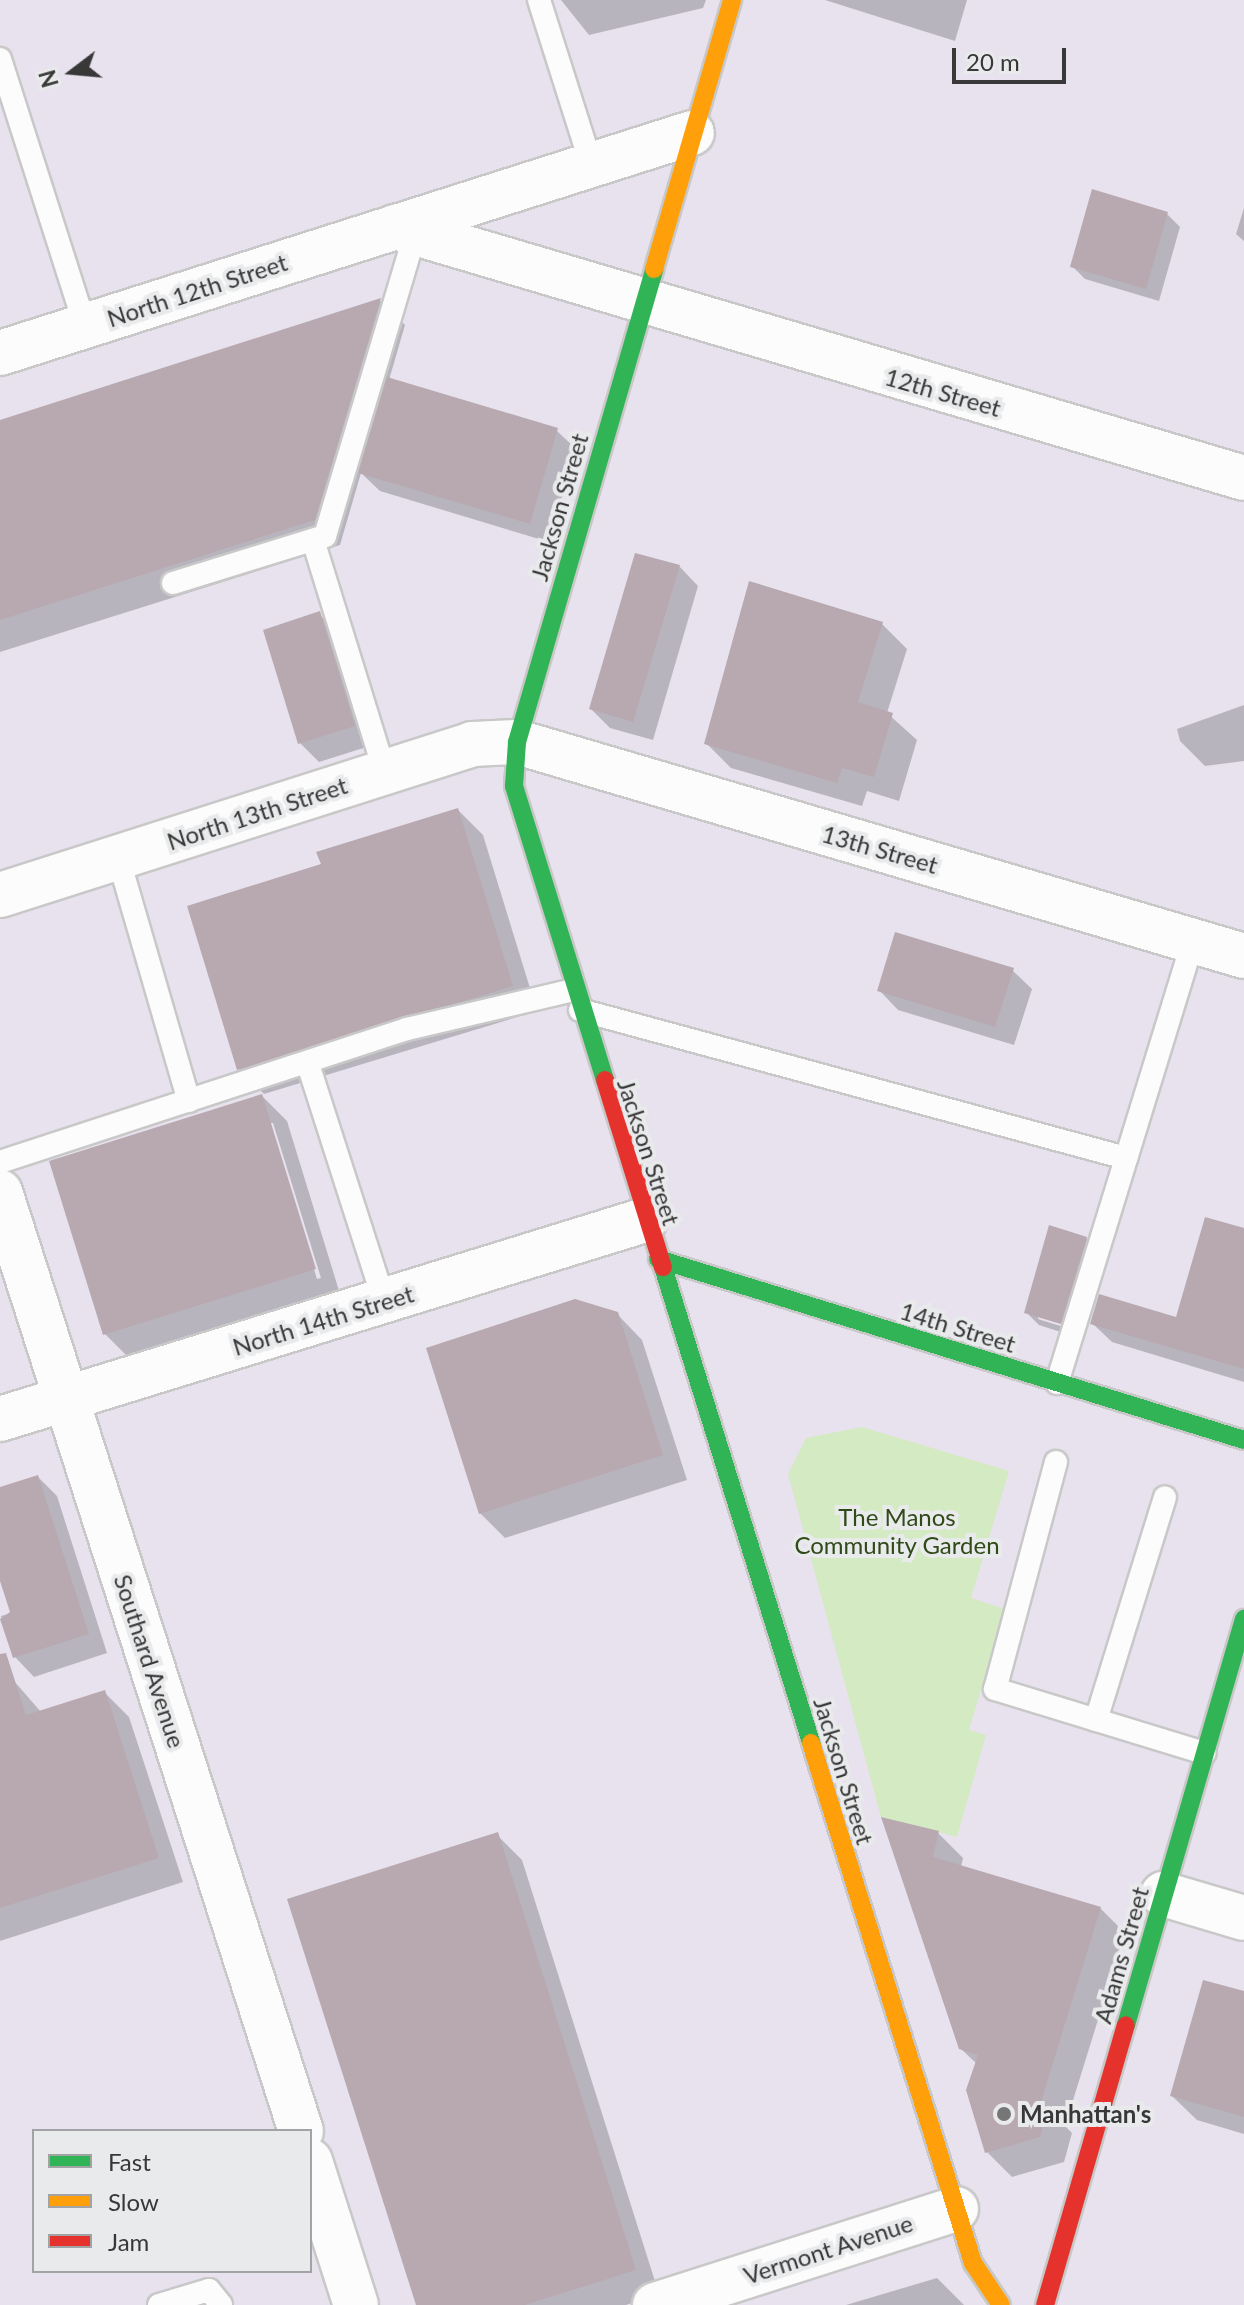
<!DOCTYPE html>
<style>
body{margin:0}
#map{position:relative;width:1244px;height:2305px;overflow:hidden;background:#eaeaea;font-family:Lato,sans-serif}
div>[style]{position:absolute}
.commercial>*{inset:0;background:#e7e2ed}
.green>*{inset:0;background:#d4eac3}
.shadow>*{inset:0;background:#0003}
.building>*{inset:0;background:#b8a9b0}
.roads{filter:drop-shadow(2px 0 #c8c8c8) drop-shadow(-2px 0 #c8c8c8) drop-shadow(0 2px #c8c8c8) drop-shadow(0 -2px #c8c8c8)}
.lane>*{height:22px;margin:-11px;padding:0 11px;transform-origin:11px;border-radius:11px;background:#fcfcfc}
.street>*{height:44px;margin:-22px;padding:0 22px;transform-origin:22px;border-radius:22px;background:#fcfcfc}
.fast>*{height:18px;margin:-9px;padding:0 9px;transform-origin:9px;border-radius:9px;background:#30b455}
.slow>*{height:18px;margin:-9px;padding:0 9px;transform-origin:9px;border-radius:9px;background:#ff9f0a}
.jam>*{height:18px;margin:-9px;padding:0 9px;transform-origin:9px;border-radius:9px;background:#e5322d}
.dots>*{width:22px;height:22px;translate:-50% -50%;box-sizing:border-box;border:4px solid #e9eaeb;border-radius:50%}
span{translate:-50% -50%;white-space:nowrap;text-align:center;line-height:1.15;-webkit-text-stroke:8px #e9eaeb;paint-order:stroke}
.street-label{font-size:24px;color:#383839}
.park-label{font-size:24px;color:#304a18}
.poi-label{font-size:24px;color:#383839;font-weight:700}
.left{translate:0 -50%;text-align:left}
.legend{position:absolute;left:32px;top:2129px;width:280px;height:144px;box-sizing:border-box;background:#e9eaeb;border:2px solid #a2a3a4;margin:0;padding:10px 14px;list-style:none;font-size:24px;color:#383839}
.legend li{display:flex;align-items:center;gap:16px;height:40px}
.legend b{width:40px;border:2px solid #a2a3a4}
.north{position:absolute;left:32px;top:32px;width:80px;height:80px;-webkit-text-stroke:6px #e9eaeb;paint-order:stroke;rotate:254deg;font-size:22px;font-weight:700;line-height:32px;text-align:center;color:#383839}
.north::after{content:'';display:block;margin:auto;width:28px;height:36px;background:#383839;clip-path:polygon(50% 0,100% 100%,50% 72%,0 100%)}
.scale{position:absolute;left:952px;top:48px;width:114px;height:36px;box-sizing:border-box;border:4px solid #383839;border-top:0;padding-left:10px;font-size:24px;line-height:28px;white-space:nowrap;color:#383839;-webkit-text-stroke:6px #e9eaeb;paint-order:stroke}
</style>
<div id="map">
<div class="commercial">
<div style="clip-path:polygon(evenodd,0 0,1244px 0,1244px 2305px,0 2305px,0 0,34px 2131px,310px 2131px,310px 2271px,34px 2271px,34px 2131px)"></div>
</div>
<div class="green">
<div style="clip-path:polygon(862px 1427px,1009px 1471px,971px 1598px,1005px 1609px,969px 1730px,986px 1735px,957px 1837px,881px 1817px,788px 1474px,806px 1438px)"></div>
</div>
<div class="shadow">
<div style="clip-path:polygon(561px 0,706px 0,703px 8px,589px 35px)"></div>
<div style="clip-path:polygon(825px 0,967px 0,955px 41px)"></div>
<div style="clip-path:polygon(1244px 208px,1244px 241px,1236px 234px)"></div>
<div style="clip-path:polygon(1167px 214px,1180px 227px,1159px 301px,1085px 279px,1072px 266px)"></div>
<div style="clip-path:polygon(381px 301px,405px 325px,389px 380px,556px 430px,576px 449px,549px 542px,380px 491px,361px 473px,340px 545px,0 652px,0 422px)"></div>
<div style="clip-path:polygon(679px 566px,698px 586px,653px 740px,610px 728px,591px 709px)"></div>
<div style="clip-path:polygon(319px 614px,338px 633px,373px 745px,319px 762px,300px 743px)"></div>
<div style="clip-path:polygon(882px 624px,907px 649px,887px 713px,917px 740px,899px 801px,867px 791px,862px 806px,731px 768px,706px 743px)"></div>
<div style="clip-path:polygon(1244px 705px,1244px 761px,1205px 766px,1180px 741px,1177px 729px)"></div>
<div style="clip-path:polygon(458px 810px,483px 835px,537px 1011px,264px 1094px,239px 1069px,323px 866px)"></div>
<div style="clip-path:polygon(1012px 970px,1032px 989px,1014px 1045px,898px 1010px,879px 990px)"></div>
<div style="clip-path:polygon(evenodd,262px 1096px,287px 1121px,340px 1294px,130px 1359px,105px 1334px,262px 1096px,269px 1123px,273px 1123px,321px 1278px,317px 1279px,269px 1123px)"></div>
<div style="clip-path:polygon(1244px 1230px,1244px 1382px,1112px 1342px,1092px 1323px,1177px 1320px)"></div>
<div style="clip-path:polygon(evenodd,1086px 1238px,1099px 1251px,1073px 1336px,1039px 1325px,1026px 1312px,1086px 1238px,1038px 1315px,1071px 1325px,1070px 1329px,1038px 1319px,1038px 1315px)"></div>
<div style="clip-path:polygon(617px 1314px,642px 1340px,687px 1480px,505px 1538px,480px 1513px)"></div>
<div style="clip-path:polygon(38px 1477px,57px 1496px,107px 1653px,34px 1677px,15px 1657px,1px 1616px,12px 1613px,0 1575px,0 1489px)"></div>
<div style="clip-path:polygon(14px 1681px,41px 1712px,104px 1692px,129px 1717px,183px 1882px,0 1941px,0 1686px)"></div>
<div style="clip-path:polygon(884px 1819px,938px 1833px,963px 1858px,961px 1867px,1100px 1908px,1125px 1933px,1065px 2126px,1072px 2133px,1064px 2162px,1012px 2177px,987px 2152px,977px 2064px,960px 2048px)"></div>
<div style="clip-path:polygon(497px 1835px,522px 1860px,659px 2294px,626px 2305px,418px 2305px)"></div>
<div style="clip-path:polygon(1244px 1993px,1244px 2134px,1197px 2120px,1172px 2096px)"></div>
<div style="clip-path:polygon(937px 2278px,964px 2305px,846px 2305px)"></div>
</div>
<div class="building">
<div style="clip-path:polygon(1092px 189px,1168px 212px,1146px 289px,1070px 267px)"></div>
<div style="clip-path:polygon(381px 298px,315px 520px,0 620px,0 420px)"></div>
<div style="clip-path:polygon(387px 377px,558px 428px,530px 524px,358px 473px)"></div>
<div style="clip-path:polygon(635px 553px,680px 565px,633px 722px,589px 709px)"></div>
<div style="clip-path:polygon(749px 581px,883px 622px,858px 702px,893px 713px,874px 777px,842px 768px,837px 783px,704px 744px)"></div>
<div style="clip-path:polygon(320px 611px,355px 726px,298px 744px,263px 630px)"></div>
<div style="clip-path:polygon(458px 808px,513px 986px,237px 1070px,187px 906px,321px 864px,316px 852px)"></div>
<div style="clip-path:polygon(895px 932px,1014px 968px,995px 1027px,877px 991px)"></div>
<div style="clip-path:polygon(262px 1094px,316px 1269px,103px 1335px,49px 1161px)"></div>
<div style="clip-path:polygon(1205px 1217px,1244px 1228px,1244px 1369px,1090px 1324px,1099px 1294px,1176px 1317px)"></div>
<div style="clip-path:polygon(1049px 1225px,1087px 1237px,1061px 1324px,1024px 1313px)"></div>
<div style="clip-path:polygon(575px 1299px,618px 1312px,663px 1455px,479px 1514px,426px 1348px)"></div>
<div style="clip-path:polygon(38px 1475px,89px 1634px,13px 1658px,0 1619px,10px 1612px,0 1581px,0 1487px)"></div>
<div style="clip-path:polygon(6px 1653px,26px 1715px,105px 1690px,159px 1858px,0 1908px,0 1654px)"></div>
<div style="clip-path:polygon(881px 1817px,939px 1831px,933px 1857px,1101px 1907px,1040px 2105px,1048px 2106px,1040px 2137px,985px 2153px,966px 2090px,978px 2055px,959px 2049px)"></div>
<div style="clip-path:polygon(498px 1832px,636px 2270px,525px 2305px,416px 2305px,287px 1899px)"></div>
<div style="clip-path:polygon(1203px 1980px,1244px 1991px,1244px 2117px,1170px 2096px)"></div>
</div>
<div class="roads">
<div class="lane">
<div style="left:539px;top:0;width:172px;rotate:72.4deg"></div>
<div style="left:0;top:59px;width:280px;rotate:72.3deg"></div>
<div style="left:313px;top:540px;width:243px;rotate:72.8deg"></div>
<div style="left:173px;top:583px;width:159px;rotate:-17.2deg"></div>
<div style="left:325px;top:536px;width:312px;rotate:-73.4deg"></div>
<div style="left:118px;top:857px;width:254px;rotate:73.8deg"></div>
<div style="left:580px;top:1010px;width:566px;rotate:15.17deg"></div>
<div style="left:308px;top:1064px;width:249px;rotate:72.2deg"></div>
<div style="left:0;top:1162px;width:428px;rotate:-18.1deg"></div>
<div style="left:407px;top:1029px;width:171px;rotate:-13.2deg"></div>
<div style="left:1057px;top:1383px;width:462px;rotate:-72.9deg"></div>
<div style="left:1056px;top:1462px;width:235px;rotate:105deg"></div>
<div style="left:995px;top:1689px;width:219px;rotate:17deg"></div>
<div style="left:1096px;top:1720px;width:233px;rotate:-72.8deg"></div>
<div style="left:159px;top:2305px;width:52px;rotate:-16.7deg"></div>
<div style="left:209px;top:2290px;width:19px;rotate:51deg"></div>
</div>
<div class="street">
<div style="left:395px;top:227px;width:885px;rotate:16.47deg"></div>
<div style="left:0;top:353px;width:726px;rotate:-17.64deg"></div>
<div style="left:0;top:895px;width:496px;rotate:-17.7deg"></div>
<div style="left:472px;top:744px;width:45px;rotate:-2.5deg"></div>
<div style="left:517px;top:742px;width:758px;rotate:16.4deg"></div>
<div style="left:0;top:1192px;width:986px;rotate:72.23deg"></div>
<div style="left:0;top:1419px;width:675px;rotate:-17.15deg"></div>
<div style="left:1163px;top:1894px;width:84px;rotate:16.5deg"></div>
<div style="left:310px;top:2161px;width:151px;rotate:72.3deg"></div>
<div style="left:655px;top:2305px;width:316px;rotate:-17.7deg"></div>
</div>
<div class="fast">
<div style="left:605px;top:1080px;width:308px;rotate:-107.2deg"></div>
<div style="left:514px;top:786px;width:44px;rotate:-86.1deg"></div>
<div style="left:517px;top:742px;width:492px;rotate:-73.8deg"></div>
<div style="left:658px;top:1259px;width:613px;rotate:17.16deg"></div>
<div style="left:663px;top:1267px;width:498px;rotate:72.7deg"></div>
<div style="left:1126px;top:2025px;width:423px;rotate:-73.8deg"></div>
</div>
<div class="slow">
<div style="left:654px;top:269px;width:280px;rotate:-73.8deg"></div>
<div style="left:811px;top:1743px;width:545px;rotate:72.7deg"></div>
<div style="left:973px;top:2263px;width:50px;rotate:56.3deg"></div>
</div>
<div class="jam">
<div style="left:605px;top:1080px;width:196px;rotate:72.8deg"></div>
<div style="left:1045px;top:2305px;width:291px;rotate:-73.9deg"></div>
</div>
</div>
<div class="dots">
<div style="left:1004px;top:2114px;background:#767677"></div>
</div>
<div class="street-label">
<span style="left:197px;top:290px;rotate:-18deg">North 12th Street</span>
<span style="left:943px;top:392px;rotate:16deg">12th Street</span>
<span style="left:559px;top:507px;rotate:-74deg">Jackson Street</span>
<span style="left:257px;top:813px;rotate:-18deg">North 13th Street</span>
<span style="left:880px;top:849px;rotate:16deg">13th Street</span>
<span style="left:649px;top:1152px;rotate:72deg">Jackson Street</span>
<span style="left:323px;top:1320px;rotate:-17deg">North 14th Street</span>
<span style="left:958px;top:1327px;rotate:17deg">14th Street</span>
<span style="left:150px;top:1661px;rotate:72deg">Southard Avenue</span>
<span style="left:844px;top:1771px;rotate:73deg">Jackson Street</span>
<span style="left:1121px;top:1955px;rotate:-74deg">Adams Street</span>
<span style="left:828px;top:2249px;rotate:-18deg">Vermont Avenue</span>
</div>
<div class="park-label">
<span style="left:897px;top:1531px">The Manos<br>Community Garden</span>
</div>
<div class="poi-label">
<span class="left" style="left:1020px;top:2114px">Manhattan's</span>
</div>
<ul class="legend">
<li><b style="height:10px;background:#30b455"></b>Fast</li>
<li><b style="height:10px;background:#ff9f0a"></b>Slow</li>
<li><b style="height:10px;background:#e5322d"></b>Jam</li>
</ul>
<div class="north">N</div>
<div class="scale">20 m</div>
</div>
